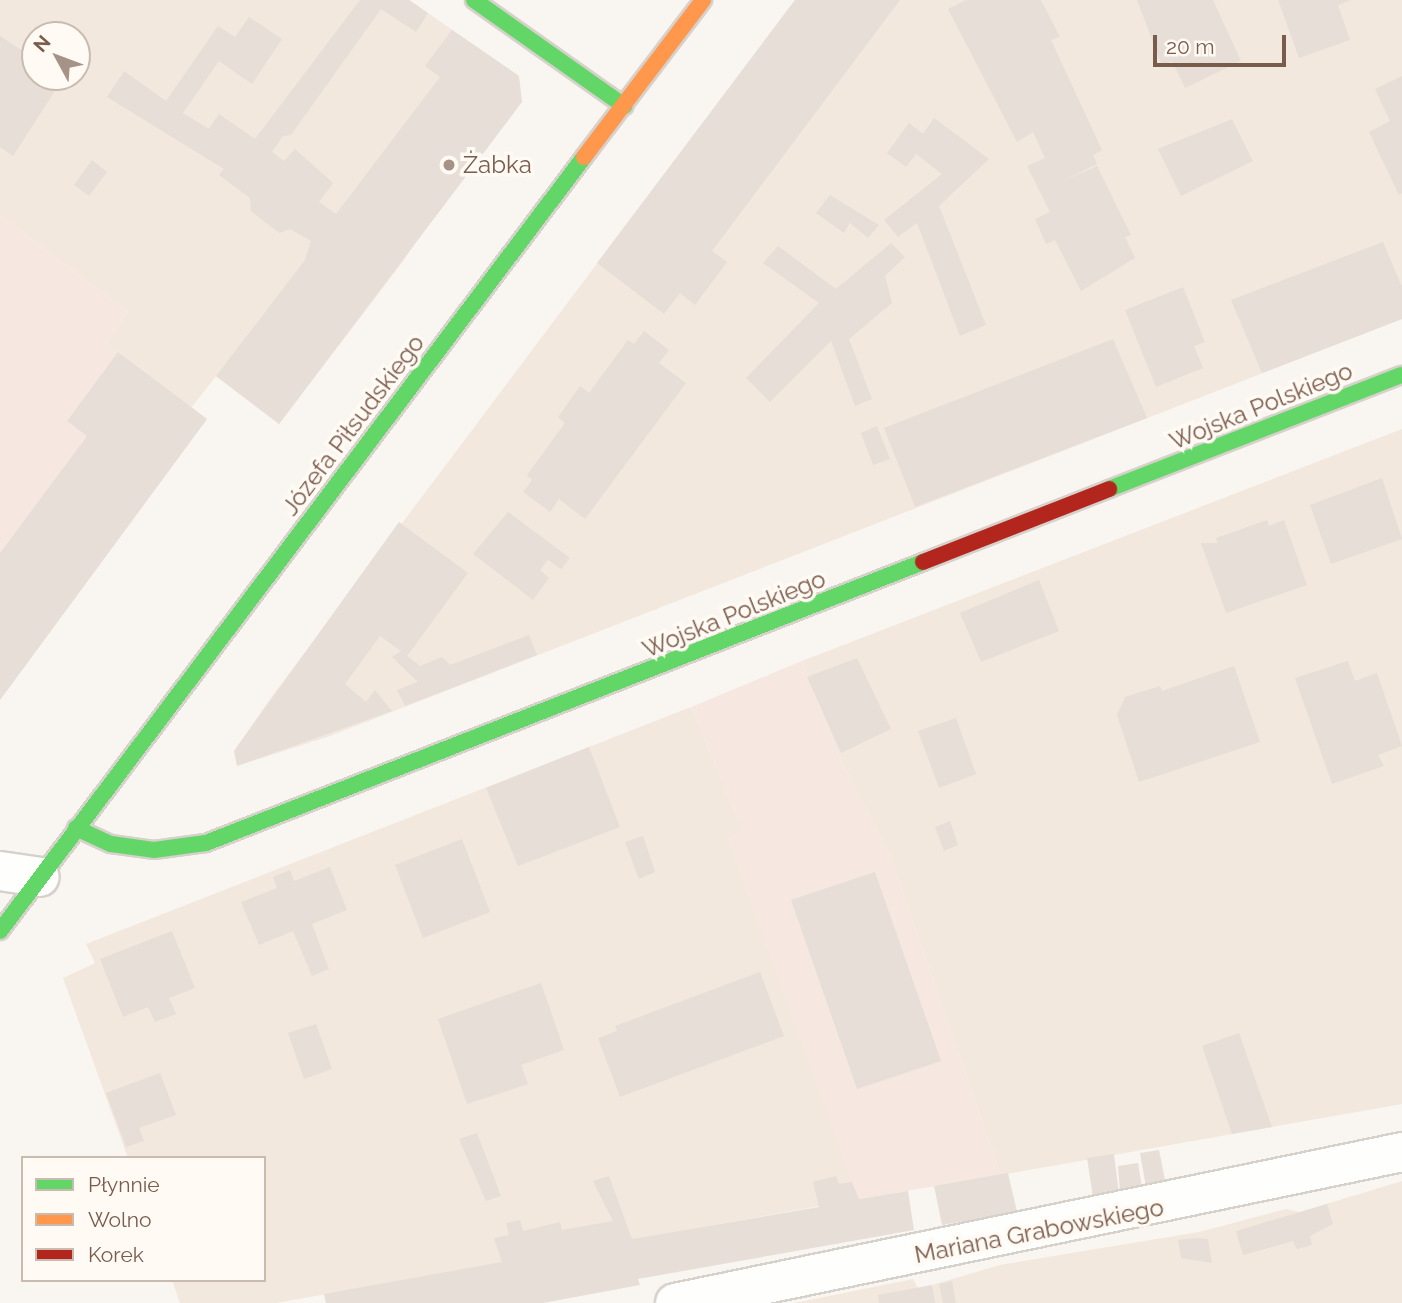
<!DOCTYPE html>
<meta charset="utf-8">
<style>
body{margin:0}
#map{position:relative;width:1402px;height:1303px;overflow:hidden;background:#f9f5f0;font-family:Raleway,sans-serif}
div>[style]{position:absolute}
.residential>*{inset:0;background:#f2e8de}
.commercial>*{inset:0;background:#f6e8e1}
.building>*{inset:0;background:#e6ded7}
.roads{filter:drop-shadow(2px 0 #d7d1cb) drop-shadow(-2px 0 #d7d1cb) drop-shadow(0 2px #d7d1cb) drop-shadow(0 -2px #d7d1cb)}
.street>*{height:38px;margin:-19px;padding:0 19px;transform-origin:19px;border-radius:19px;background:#fefefd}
.fast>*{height:16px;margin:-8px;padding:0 8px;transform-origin:8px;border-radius:8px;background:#63d668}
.slow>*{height:16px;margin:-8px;padding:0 8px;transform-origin:8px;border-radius:8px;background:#ff974d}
.jam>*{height:16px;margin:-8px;padding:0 8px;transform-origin:8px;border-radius:8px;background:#b3261e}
.dots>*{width:19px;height:19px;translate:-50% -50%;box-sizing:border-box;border:4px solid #fffaf3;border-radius:50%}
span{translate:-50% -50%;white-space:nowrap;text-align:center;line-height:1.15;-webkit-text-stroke:7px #fffaf3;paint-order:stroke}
.poi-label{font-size:24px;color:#7a5c4d}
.left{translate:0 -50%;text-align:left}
.street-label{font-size:24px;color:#7a5c4d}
.legend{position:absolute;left:21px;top:1156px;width:245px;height:126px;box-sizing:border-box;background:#fffaf3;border:2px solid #cabbb1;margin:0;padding:9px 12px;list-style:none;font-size:21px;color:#7a5c4d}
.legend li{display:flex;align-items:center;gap:14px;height:35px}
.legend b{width:35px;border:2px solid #cabbb1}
.north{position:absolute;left:21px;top:21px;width:70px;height:70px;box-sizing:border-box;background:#fffaf3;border:2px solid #cabbb1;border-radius:50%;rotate:311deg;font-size:19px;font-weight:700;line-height:28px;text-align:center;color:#7a5c4d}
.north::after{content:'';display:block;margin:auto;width:24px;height:32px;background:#a69286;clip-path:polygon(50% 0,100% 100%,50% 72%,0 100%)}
.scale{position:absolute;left:1153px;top:35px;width:133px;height:32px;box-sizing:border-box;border:4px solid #7a5c4d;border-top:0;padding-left:9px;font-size:21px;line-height:24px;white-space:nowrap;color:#7a5c4d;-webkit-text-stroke:5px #fffaf3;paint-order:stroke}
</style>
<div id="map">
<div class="residential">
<div style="clip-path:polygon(evenodd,0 0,409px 0,519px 76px,404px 260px,279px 424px,216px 376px,191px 408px,106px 342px,128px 312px,0 215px,0 0,35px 35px,77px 35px,77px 77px,35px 77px,35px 35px)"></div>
<div style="clip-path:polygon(795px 0,1402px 0,1402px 319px,330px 736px,237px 766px,234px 751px,270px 699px)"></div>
<div style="clip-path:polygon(1402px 429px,1402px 1104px,1001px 1175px,891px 859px,836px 750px,802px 661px)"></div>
<div style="clip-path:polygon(691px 707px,743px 831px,728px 838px,859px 1199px,276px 1303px,180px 1303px,172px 1280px,264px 1280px,264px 1158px,128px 1158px,63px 978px,95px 963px,86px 944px)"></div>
<div style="clip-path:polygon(1402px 1181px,1402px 1303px,795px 1303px,913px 1279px,918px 1288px,932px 1285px,1000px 1265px,1199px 1232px,1286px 1209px,1300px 1212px)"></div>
</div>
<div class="commercial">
<div style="clip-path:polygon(0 215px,128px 312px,106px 342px,207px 419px,0 700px)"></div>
<div style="clip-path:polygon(802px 661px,836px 750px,891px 859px,1001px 1175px,859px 1199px,852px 1182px,728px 838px,743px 831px,691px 707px)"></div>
</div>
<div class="building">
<div style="clip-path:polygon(360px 0,409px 0,428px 13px,416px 32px,381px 9px,291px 135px,283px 136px,272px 152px,284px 161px,295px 149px,333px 183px,319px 202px,336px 214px,440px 77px,425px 66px,452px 30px,519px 76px,522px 102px,279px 424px,216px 376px,305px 260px,311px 241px,290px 229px,279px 233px,251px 211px,250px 198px,219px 175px,224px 169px,107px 97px,124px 71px,166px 101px,218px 26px,235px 37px,249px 17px,282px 39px,252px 84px,219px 61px,183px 113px,209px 129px,219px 114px,255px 139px)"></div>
<div style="clip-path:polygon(795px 0,900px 0,712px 251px,727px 262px,695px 305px,680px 293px,664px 314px,597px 263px)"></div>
<div style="clip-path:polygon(966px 0,1041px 0,1060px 37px,1051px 40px,1102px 150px,1093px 155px,1097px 164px,1058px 183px,1097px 166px,1131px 235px,1125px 237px,1135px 258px,1081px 291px,1055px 240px,1046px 244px,1035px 219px,1050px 212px,1027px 166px,1045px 158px,1033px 132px,1017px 142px,948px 9px)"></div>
<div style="clip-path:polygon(1137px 0,1213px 0,1241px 61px,1185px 88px,1172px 61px,1162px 66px)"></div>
<div style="clip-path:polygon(1278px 0,1351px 0,1338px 5px,1350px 40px,1299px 58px)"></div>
<div style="clip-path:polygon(0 36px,35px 59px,35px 77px,58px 77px,60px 83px,13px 156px,0 147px)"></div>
<div style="clip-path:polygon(1402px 76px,1402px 193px,1399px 195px,1369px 132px,1390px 121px,1375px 89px)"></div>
<div style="clip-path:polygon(934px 118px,989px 159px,939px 206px,986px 325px,960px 336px,917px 223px,898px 237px,884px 220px,942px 174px,916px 154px,906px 167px,887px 153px,909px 123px,923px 134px)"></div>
<div style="clip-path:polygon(1232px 119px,1253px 161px,1181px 196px,1158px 149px)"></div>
<div style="clip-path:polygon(92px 160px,107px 172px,89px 196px,74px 185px)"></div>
<div style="clip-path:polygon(830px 195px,879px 225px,868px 238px,850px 223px,844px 233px,816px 213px)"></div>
<div style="clip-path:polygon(1383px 242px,1402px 287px,1402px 319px,1262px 373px,1231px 300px)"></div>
<div style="clip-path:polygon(891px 243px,905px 257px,885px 276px,892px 303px,849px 339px,872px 399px,855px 406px,831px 341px,770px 402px,746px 378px,819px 303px,763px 263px,778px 246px,836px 289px)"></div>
<div style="clip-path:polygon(1183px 287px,1205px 342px,1194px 346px,1203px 368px,1156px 387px,1125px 310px)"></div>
<div style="clip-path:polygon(644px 331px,669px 350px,659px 363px,686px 383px,585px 519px,559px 499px,550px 512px,523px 492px,532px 480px,527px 475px,565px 423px,558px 417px,580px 386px,589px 393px,628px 340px,634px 344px)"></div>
<div style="clip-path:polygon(1113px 339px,1147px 418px,915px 507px,884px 428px)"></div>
<div style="clip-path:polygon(118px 352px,207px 419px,0 700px,0 553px,87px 436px,67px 421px)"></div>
<div style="clip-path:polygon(877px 426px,890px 459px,873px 465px,861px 433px)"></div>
<div style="clip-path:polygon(1382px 478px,1402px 539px,1331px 564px,1310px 505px)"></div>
<div style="clip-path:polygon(508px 512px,570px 558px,561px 569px,548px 560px,540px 570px,549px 578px,533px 600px,473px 554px)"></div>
<div style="clip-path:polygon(1267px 520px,1269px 526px,1284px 520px,1307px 585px,1226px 613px,1201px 543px,1218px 543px,1216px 538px)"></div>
<div style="clip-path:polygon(399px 522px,468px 573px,407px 656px,420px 666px,442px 657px,450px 665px,529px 635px,537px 655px,405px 706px,397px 690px,418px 682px,392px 657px,401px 651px,380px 636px,345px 684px,366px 702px,375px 690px,392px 711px,237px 766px,234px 751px)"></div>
<div style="clip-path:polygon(1039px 580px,1059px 631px,981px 662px,960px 613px)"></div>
<div style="clip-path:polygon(857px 658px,891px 729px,841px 753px,807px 677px)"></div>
<div style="clip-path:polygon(1348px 661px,1355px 681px,1377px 673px,1402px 746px,1378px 755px,1384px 766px,1332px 784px,1295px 678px)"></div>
<div style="clip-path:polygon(1234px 666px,1260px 742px,1139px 782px,1117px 715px,1125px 697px,1160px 686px,1162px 691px)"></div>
<div style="clip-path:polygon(956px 718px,976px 774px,939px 788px,918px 731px)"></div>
<div style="clip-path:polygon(589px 747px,620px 827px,518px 866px,486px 788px)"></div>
<div style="clip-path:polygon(950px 821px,958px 845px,944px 851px,935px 827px)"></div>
<div style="clip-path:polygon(643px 836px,655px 872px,639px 879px,625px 842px)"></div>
<div style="clip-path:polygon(462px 839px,490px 912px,423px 938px,395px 865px)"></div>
<div style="clip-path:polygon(330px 867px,347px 910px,312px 924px,329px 969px,312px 976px,293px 931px,259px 945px,241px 902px,277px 888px,273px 877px,290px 870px,294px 881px)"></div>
<div style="clip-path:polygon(875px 872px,941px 1061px,857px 1089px,791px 900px)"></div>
<div style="clip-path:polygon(172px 931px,195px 988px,169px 998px,176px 1014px,155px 1022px,148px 1007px,123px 1017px,100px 959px)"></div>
<div style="clip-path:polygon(760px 972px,784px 1036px,620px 1097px,598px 1038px,617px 1031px,615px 1026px)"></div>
<div style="clip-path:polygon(541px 983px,564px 1050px,521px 1065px,528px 1084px,467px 1104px,438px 1019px)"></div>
<div style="clip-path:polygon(316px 1024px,332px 1069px,304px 1079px,288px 1033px)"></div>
<div style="clip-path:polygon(1239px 1033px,1272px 1127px,1232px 1134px,1202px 1046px)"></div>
<div style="clip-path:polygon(160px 1073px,176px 1115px,139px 1128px,144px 1141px,126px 1147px,106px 1093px)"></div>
<div style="clip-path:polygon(477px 1133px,501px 1196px,486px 1201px,459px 1139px)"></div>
<div style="clip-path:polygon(1159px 1150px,1166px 1185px,1146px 1187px,1140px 1153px)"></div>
<div style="clip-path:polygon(1114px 1154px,1119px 1194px,1093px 1197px,1087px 1158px)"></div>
<div style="clip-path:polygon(1138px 1163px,1142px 1188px,1120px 1192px,1118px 1166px)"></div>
<div style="clip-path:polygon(1008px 1173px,1017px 1212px,942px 1225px,934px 1186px)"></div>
<div style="clip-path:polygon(609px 1176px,632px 1239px,819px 1207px,813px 1182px,836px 1176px,839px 1184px,852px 1182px,859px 1199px,908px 1191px,914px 1230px,638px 1279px,640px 1285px,543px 1303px,326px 1303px,324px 1294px,502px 1262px,494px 1238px,509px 1235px,506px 1223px,520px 1220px,523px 1231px,560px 1222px,562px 1230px,613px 1221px,593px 1181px)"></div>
<div style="clip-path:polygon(1327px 1204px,1333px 1224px,1310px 1236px,1312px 1245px,1297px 1249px,1293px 1241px,1243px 1255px,1236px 1231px)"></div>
<div style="clip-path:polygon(1195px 1238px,1208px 1239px,1212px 1263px,1181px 1258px,1178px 1240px)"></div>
<div style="clip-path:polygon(952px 1281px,956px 1303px,943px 1303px,939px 1284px)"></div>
<div style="clip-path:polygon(932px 1285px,935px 1303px,879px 1303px,878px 1295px)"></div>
</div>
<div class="roads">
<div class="street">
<div style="left:0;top:871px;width:40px;rotate:8.5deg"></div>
<div style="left:675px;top:1303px;width:743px;rotate:-11.73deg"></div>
</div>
<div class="fast">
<div style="left:474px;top:0;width:184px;rotate:35.2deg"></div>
<div style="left:1109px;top:489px;width:314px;rotate:-21.3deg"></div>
<div style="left:76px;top:828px;width:38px;rotate:25deg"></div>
<div style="left:111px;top:844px;width:43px;rotate:7.9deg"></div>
<div style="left:154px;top:850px;width:52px;rotate:-7.7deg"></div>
<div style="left:206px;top:843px;width:770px;rotate:-21.4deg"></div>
<div style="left:0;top:931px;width:970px;rotate:-52.96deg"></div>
</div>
<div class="slow">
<div style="left:584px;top:157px;width:197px;rotate:-52.8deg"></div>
</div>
<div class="jam">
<div style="left:923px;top:562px;width:200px;rotate:-21.4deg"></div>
</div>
</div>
<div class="dots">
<div style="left:449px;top:165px;background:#a69286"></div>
</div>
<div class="poi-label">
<span class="left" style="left:463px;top:165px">Żabka</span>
</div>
<div class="street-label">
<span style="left:1261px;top:406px;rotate:-22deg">Wojska Polskiego</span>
<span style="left:353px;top:425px;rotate:-53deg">Józefa Piłsudskiego</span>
<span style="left:734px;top:614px;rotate:-22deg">Wojska Polskiego</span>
<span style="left:1039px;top:1231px;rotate:-11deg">Mariana Grabowskiego</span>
</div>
<ul class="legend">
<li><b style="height:9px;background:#63d668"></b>Płynnie</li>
<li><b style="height:9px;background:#ff974d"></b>Wolno</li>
<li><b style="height:9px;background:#b3261e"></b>Korek</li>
</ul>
<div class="north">N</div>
<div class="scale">20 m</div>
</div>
